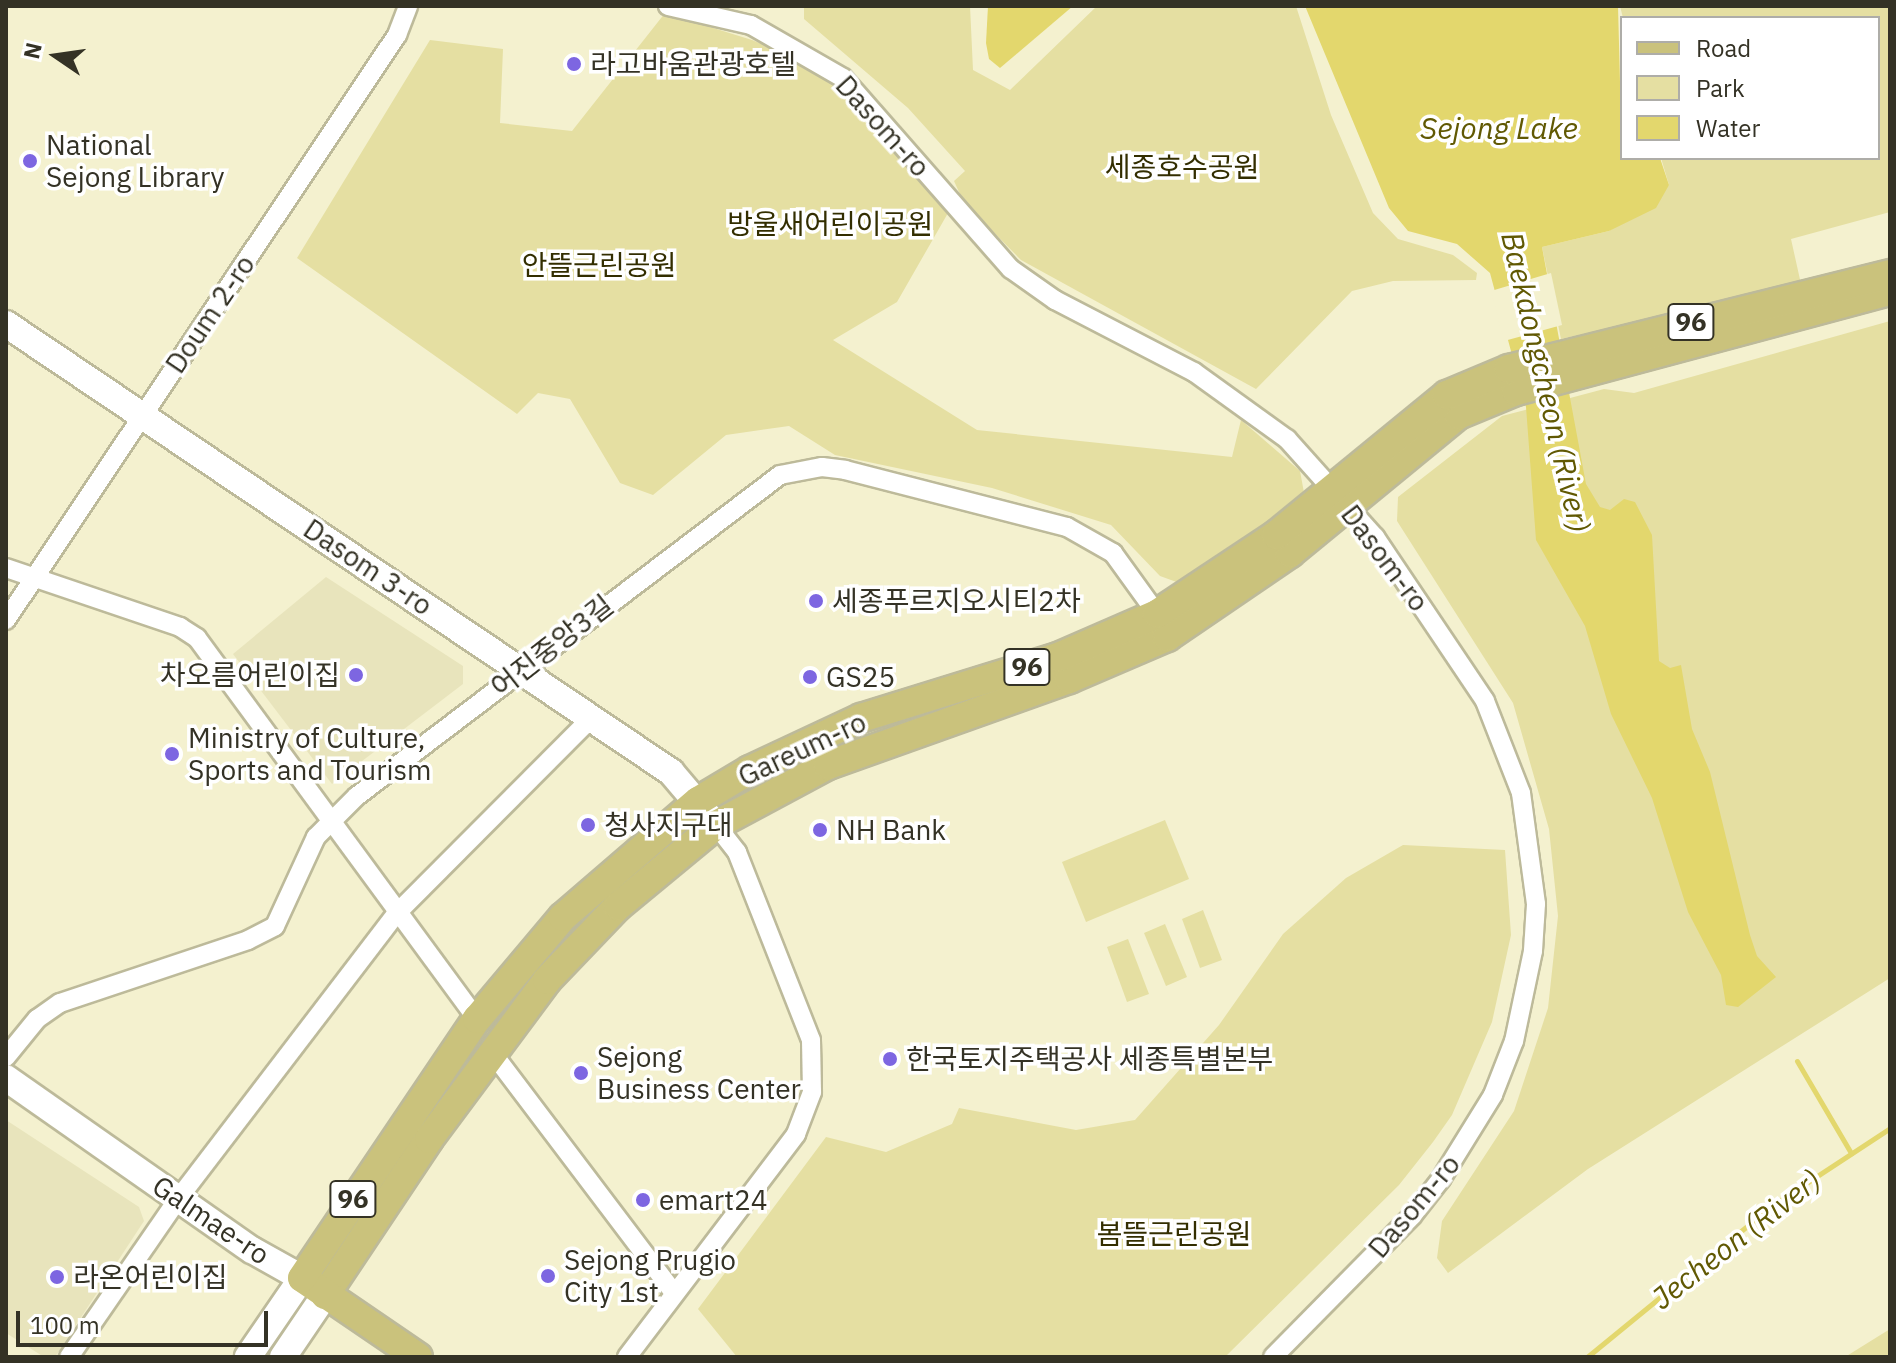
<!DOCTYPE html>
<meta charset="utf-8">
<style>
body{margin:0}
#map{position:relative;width:1896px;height:1363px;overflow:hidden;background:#f4f1cf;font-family:"IBM Plex Sans","Noto Sans KR",sans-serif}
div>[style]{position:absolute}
.built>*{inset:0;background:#e8e4bc}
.green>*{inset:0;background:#e5dfa2}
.water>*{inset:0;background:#e3d76d}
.pier>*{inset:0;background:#f4f1cf}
.stream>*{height:5px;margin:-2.5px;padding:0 2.5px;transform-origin:2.5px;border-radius:2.5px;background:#e3d76d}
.roads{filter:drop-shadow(2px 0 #bdba9a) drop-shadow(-2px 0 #bdba9a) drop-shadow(0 2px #bdba9a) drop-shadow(0 -2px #bdba9a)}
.street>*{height:18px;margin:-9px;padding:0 9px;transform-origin:9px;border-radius:9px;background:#fff}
.secondary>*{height:26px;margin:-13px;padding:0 13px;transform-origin:13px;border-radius:13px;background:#fff}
.primary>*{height:28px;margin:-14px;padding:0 14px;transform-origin:14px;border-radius:14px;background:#cac27c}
.dots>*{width:22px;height:22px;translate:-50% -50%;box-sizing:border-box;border:4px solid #fff;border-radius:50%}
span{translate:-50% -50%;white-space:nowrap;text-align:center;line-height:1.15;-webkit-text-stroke:7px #fff;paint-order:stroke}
.shield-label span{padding:2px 6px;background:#fff;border:2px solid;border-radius:6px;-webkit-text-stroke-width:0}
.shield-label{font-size:26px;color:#343225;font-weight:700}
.poi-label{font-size:28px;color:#343225}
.left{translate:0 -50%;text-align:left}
.right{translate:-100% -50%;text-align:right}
.street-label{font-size:28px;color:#343225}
.park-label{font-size:28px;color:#332e00}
.water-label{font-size:30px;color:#615903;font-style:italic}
.frame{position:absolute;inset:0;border:8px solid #343225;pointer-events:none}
.legend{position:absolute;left:1620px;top:16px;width:260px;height:144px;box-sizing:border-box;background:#fff;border:2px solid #aeada8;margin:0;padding:10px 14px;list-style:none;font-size:24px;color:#343225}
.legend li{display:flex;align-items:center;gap:16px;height:40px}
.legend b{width:40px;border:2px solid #aeada8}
.north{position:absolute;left:16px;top:16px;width:80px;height:80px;-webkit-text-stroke:6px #fff;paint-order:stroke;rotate:283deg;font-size:22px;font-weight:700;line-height:32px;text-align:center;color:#343225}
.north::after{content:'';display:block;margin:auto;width:28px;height:36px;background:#343225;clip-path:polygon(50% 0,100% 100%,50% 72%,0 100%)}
.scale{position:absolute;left:16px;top:1311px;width:252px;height:36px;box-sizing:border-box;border:4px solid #343225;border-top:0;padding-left:10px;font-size:24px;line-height:28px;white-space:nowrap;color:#343225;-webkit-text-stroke:6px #fff;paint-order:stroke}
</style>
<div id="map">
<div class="built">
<div style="clip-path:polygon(326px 577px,463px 666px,463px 684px,332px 784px,233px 654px)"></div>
<div style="clip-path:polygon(6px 1120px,139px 1207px,144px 1221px,55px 1357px,44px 1357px,6px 1333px)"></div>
</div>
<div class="green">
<div style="clip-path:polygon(804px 6px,970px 6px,973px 70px,1010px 90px,1097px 6px,1296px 6px,1331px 115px,1373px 213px,1398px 239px,1453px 255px,1477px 273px,1476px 280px,1393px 281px,1352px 291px,1256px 389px,1021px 260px,963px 201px,954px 181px,965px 171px,908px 108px,804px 19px)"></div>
<div style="clip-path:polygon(1620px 6px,1890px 6px,1890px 212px,1791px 239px,1801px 284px,1561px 339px,1542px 247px,1609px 231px,1669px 185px,1661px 158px,1878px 158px,1878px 18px,1623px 18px)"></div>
<div style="clip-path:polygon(665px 13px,752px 40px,843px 78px,948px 213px,897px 302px,833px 340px,977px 430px,1232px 457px,1241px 420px,1300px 471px,1305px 498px,1182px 584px,1160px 576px,1111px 525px,992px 488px,835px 455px,789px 426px,726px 435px,653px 495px,620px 483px,570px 399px,538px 393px,517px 414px,297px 258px,430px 40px,503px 49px,500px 123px,572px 131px)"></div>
<div style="clip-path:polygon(1890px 321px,1890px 978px,1588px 1169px,1448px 1273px,1437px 1258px,1442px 1221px,1514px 1111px,1548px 1008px,1558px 916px,1549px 829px,1513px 703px,1397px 521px,1398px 497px,1502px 416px,1604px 389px,1634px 393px)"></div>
<div style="clip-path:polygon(1165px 820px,1189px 879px,1086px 922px,1062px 862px)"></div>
<div style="clip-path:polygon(1403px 845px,1505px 850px,1511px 935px,1492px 1022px,1452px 1115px,1433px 1142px,1399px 1185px,1225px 1357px,737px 1357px,698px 1309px,826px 1137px,886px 1152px,952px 1124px,959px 1108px,1076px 1130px,1135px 1120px,1219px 1025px,1283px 934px,1346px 878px)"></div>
<div style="clip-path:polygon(1203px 910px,1222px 960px,1200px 968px,1182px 919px)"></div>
<div style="clip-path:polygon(1165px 924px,1187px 977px,1166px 986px,1144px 933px)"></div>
<div style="clip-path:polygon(1128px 939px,1149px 994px,1127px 1002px,1107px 947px)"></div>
<div style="clip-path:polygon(1890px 1329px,1890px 1357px,1845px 1357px)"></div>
</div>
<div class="water">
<div style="clip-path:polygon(988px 6px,1073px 6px,1000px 68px,989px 59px,986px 43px)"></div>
<div style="clip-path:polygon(1305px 6px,1618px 6px,1622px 158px,1660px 158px,1669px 185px,1656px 208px,1609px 231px,1542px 247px,1586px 484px,1600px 507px,1610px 510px,1624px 499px,1635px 502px,1652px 535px,1659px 661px,1670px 668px,1681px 665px,1692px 729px,1710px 772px,1750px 935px,1757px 956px,1776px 977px,1738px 1007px,1726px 1005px,1721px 975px,1688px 912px,1652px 798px,1611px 714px,1585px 626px,1536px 540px,1526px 407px,1490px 273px,1457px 244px,1408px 231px,1389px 208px)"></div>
</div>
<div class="pier">
<div style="clip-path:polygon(1551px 273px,1562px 325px,1504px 341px,1491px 291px)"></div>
</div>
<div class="stream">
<div style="left:1797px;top:1061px;width:107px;rotate:59.6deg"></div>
<div style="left:1587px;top:1357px;width:240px;rotate:-39.3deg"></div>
<div style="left:1773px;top:1205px;width:140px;rotate:-33.3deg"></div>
</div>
<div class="roads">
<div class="street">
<div style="left:668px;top:6px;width:85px;rotate:12.9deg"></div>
<div style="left:751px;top:25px;width:106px;rotate:29.9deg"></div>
<div style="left:843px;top:78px;width:254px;rotate:48.7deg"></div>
<div style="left:1011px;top:269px;width:54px;rotate:35.2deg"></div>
<div style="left:1055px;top:300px;width:157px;rotate:27.4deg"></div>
<div style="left:1194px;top:372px;width:115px;rotate:35.8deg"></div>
<div style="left:1287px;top:439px;width:132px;rotate:48.1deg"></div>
<div style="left:1375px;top:537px;width:197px;rotate:56.1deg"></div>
<div style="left:1485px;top:701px;width:99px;rotate:68.6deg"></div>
<div style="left:1521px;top:793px;width:112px;rotate:82.3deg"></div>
<div style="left:1536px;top:904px;width:47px;rotate:93.7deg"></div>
<div style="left:1533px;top:951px;width:92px;rotate:101.9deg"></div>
<div style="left:1514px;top:1041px;width:58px;rotate:111.3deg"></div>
<div style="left:1493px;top:1095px;width:99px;rotate:121.8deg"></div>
<div style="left:1441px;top:1179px;width:47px;rotate:128.1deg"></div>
<div style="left:1412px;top:1216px;width:198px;rotate:134.6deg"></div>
<div style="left:6px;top:568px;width:184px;rotate:18.7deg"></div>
<div style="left:180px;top:627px;width:20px;rotate:33deg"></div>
<div style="left:197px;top:638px;width:473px;rotate:53.7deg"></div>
<div style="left:6px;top:620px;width:704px;rotate:-56.24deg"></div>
<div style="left:397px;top:35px;width:31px;rotate:-69deg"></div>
<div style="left:491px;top:1051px;width:303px;rotate:52.9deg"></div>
<div style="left:6px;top:1057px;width:49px;rotate:-50.8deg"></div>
<div style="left:37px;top:1019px;width:28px;rotate:-35deg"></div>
<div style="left:60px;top:1003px;width:198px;rotate:-18.5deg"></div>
<div style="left:248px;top:940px;width:30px;rotate:-27deg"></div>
<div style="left:275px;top:926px;width:98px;rotate:-65.3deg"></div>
<div style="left:316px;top:837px;width:58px;rotate:-45deg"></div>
<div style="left:357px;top:796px;width:531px;rotate:-37.19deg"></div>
<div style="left:780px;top:475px;width:43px;rotate:-10.8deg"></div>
<div style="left:822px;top:467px;width:23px;rotate:7deg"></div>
<div style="left:845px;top:470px;width:229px;rotate:14.4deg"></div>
<div style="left:1067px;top:527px;width:53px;rotate:29.5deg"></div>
<div style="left:1113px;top:553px;width:75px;rotate:54.2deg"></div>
<div style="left:69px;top:1357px;width:192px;rotate:-55.4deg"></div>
<div style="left:178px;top:1199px;width:360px;rotate:-52.6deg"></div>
<div style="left:397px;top:913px;width:276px;rotate:-45.1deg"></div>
<div style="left:627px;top:1357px;width:280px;rotate:-52.8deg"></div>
<div style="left:796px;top:1134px;width:45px;rotate:-69.1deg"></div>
<div style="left:812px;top:1092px;width:52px;rotate:-91.1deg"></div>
<div style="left:811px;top:1040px;width:202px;rotate:-111.5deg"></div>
<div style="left:737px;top:852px;width:34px;rotate:-128deg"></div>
</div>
<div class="secondary">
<div style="left:6px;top:324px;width:802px;rotate:33.97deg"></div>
<div style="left:671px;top:772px;width:70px;rotate:49.7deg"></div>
<div style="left:6px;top:1078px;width:300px;rotate:35deg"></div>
<div style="left:252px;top:1250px;width:57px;rotate:29.2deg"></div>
<div style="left:302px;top:1278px;width:96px;rotate:124.4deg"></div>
<div style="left:283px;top:1357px;width:75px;rotate:-55.9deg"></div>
</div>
<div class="primary">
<div style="left:325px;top:1295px;width:187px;rotate:-56.3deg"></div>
<div style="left:429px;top:1139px;width:198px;rotate:-53.4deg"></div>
<div style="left:547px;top:980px;width:103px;rotate:-46.2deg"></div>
<div style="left:618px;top:906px;width:127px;rotate:-39.6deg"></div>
<div style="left:716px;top:825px;width:127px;rotate:-28.2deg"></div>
<div style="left:828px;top:765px;width:256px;rotate:-19.6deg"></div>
<div style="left:1069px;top:679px;width:107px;rotate:-23.2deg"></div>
<div style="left:1167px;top:637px;width:149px;rotate:-34.3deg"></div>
<div style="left:1290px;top:553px;width:217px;rotate:-39.4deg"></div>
<div style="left:1458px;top:415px;width:63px;rotate:-22.5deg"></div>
<div style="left:1516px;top:391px;width:387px;rotate:-15deg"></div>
<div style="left:418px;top:1357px;width:140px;rotate:-145.7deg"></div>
<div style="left:302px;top:1278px;width:313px;rotate:-56deg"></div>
<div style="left:477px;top:1019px;width:133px;rotate:-49.9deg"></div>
<div style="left:563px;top:917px;width:178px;rotate:-40.7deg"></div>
<div style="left:698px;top:801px;width:61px;rotate:-30.8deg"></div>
<div style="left:750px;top:770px;width:123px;rotate:-25.1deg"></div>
<div style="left:861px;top:718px;width:206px;rotate:-17.2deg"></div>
<div style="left:1058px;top:657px;width:108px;rotate:-23.5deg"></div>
<div style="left:1157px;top:614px;width:143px;rotate:-33.6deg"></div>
<div style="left:1276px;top:535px;width:221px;rotate:-39.3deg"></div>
<div style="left:1447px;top:395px;width:67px;rotate:-22.8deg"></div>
<div style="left:1509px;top:369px;width:393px;rotate:-14deg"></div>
</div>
</div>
<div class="dots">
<div style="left:574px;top:64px;background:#7d66e1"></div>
<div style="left:30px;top:161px;background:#7d66e1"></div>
<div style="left:816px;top:601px;background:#7d66e1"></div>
<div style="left:356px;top:675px;background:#7d66e1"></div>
<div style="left:810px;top:677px;background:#7d66e1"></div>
<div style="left:172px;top:754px;background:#7d66e1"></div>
<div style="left:588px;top:825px;background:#7d66e1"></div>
<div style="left:820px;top:830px;background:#7d66e1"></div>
<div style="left:890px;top:1059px;background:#7d66e1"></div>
<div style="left:581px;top:1073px;background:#7d66e1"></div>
<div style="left:643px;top:1200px;background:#7d66e1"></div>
<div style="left:548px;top:1276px;background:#7d66e1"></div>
<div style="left:57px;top:1277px;background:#7d66e1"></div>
</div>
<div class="shield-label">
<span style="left:1691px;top:322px">96</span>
<span style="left:1027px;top:667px">96</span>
<span style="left:353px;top:1199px">96</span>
</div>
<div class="poi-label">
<span class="left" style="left:590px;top:64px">라고바움관광호텔</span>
<span class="left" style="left:46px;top:161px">National<br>Sejong Library</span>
<span class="left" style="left:832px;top:601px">세종푸르지오시티2차</span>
<span class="right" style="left:340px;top:675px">차오름어린이집</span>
<span class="left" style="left:826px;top:677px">GS25</span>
<span class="left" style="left:188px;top:754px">Ministry of Culture,<br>Sports and Tourism</span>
<span class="left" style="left:604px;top:825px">청사지구대</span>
<span class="left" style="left:836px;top:830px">NH Bank</span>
<span class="left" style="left:597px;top:1073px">Sejong<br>Business Center</span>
<span class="left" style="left:906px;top:1059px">한국토지주택공사 세종특별본부</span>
<span class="left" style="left:659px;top:1200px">emart24</span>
<span class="left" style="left:564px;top:1276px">Sejong Prugio<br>City 1st</span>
<span class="left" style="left:73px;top:1277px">라온어린이집</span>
</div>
<div class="street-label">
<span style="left:883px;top:126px;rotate:48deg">Dasom-ro</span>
<span style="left:210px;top:314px;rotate:-56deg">Doum 2-ro</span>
<span style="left:1385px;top:558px;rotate:53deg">Dasom-ro</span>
<span style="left:368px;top:567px;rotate:34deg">Dasom 3-ro</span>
<span style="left:552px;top:646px;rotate:-38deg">어진중앙3길</span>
<span style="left:802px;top:749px;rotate:-25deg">Gareum-ro</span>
<span style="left:1414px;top:1206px;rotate:-50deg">Dasom-ro</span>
<span style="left:211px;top:1220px;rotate:34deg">Galmae-ro</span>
</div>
<div class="park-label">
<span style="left:1182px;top:167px">세종호수공원</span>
<span style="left:830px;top:224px">방울새어린이공원</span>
<span style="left:599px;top:265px">안뜰근린공원</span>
<span style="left:1174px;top:1234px">봄뜰근린공원</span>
</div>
<div class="water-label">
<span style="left:1499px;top:128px">Sejong Lake</span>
<span style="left:1546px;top:382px;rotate:77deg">Baekdongcheon (River)</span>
<span style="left:1736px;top:1239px;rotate:-38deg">Jecheon (River)</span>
</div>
<div class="frame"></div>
<ul class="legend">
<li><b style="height:10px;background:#cac27c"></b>Road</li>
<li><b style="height:22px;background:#e5dfa2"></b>Park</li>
<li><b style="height:22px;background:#e3d76d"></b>Water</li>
</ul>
<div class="north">N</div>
<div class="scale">100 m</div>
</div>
